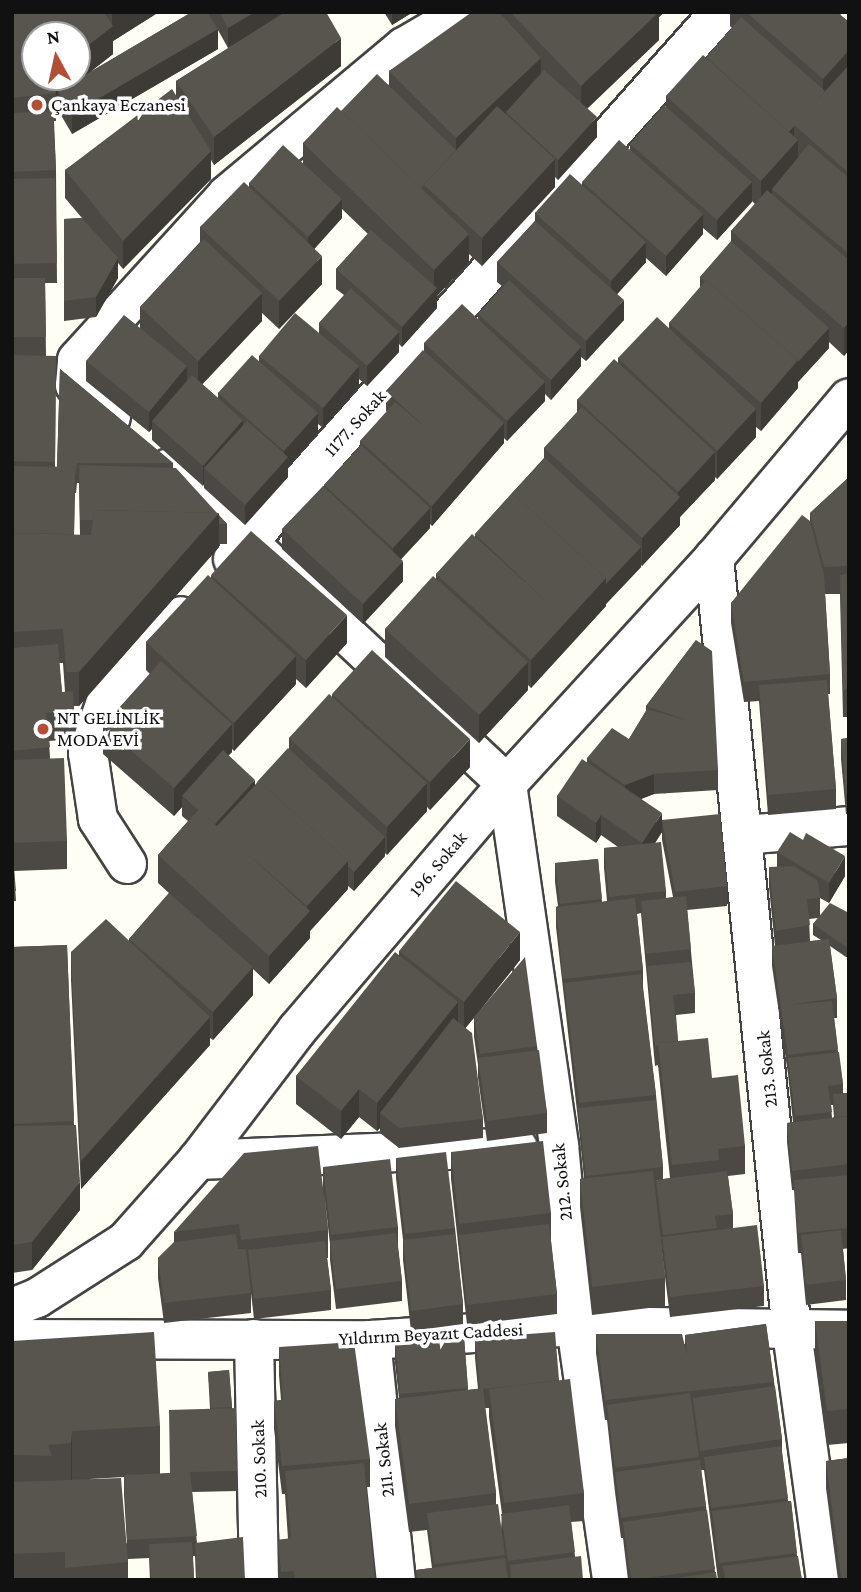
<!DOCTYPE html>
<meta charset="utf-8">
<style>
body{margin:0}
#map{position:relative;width:861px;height:1592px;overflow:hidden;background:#fefef5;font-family:"Crimson Pro",serif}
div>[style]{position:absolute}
.roads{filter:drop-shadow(2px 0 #444) drop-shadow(-2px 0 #444) drop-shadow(0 2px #444) drop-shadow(0 -2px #444)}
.minor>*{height:38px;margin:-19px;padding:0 19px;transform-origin:19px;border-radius:19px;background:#fff}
.wall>*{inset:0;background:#4c4843}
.shaded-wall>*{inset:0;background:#3e3b37}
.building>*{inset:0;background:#58544e}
.dots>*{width:19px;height:19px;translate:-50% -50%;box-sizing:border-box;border:4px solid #fff;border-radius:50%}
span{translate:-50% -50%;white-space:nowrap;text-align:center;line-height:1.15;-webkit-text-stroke:7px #fff;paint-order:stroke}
.poi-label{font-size:19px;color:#111}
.left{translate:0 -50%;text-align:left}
.street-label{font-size:19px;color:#111}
.frame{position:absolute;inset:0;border:14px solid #111;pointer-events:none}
.north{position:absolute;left:21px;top:21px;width:70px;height:70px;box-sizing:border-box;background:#fff;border:2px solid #a0a0a0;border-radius:50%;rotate:352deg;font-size:19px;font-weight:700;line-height:28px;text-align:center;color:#111}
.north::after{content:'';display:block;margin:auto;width:24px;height:32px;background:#b34e36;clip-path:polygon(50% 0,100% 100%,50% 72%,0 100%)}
</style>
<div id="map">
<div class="roads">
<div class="minor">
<div style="left:111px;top:417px;width:48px;rotate:-138.4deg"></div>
<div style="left:75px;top:385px;width:25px;rotate:-85deg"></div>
<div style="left:77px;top:360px;width:223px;rotate:-47.7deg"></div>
<div style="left:227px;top:195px;width:231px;rotate:-39.9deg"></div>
<div style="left:404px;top:47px;width:69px;rotate:-30.3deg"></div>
<div style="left:169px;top:468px;width:463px;rotate:43.1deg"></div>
<div style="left:507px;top:784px;width:365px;rotate:81.8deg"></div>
<div style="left:559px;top:1145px;width:182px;rotate:84.6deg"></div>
<div style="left:576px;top:1326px;width:257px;rotate:81.9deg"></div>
<div style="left:714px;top:558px;width:778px;rotate:84.25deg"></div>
<div style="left:792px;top:1332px;width:250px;rotate:82.2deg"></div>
<div style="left:233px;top:559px;width:732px;rotate:-48.32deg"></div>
<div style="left:744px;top:835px;width:105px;rotate:-4.9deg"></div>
<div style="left:127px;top:864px;width:54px;rotate:-122.8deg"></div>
<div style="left:98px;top:819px;width:67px;rotate:-98.6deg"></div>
<div style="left:88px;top:753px;width:64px;rotate:-70.7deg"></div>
<div style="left:109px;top:693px;width:105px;rotate:-46.9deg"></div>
<div style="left:198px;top:1160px;width:320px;rotate:-2.3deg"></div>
<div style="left:12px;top:1308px;width:27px;rotate:-22deg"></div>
<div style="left:37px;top:1298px;width:106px;rotate:-32.6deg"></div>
<div style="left:126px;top:1241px;width:108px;rotate:-48.4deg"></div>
<div style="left:198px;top:1160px;width:163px;rotate:-52.7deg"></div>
<div style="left:297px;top:1030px;width:323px;rotate:-49.5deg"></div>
<div style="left:507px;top:784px;width:306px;rotate:-47.5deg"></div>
<div style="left:714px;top:558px;width:209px;rotate:-49.8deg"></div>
<div style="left:12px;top:1339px;width:359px;rotate:0.2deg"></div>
<div style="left:371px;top:1340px;width:205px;rotate:-3.9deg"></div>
<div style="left:576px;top:1326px;width:273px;rotate:0.8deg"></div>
<div style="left:254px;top:1339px;width:241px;rotate:88.8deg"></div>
<div style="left:371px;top:1340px;width:241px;rotate:84.1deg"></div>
</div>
</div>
<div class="wall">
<div style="clip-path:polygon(evenodd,12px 12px,159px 12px,113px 41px,113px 54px,90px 72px,192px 12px,326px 12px,341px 66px,214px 165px,211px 160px,211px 179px,123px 269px,118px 263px,118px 278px,96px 317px,64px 321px,64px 219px,82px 218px,65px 198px,65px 170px,176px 96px,176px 81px,243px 39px,228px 48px,218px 30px,218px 49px,72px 134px,58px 110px,58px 97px,56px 98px,56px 121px,54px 121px,56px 170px,57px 283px,45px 283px,46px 356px,56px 356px,55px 467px,57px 467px,60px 369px,173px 463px,173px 468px,227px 524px,227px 544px,219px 544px,219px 547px,79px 706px,74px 706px,74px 739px,49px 741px,50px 758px,67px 841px,67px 869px,14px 871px,16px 901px,12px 901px,12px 12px,77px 483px,79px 483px,80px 535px,74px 535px,75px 493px,76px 493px,77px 483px,12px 12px,59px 663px,63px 663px,65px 692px,62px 692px,59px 663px)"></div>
<div style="clip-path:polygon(384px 12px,413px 12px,392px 25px)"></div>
<div style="clip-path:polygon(evenodd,501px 12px,664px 12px,659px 17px,659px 40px,587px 109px,597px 137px,558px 180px,555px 177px,555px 187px,482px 266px,469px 254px,469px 262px,437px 296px,437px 308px,402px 347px,399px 344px,399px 352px,367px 386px,359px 379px,359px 386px,323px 428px,318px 424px,318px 433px,288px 467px,288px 477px,245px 525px,204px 488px,204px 484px,203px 486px,152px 440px,152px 429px,149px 432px,86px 381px,86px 361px,140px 328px,140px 307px,200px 242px,200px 227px,249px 187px,249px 183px,303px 163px,303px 143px,341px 111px,389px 86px,389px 71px,501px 14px,501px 12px,342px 209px,368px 234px,336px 269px,336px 289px,344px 295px,319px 323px,319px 333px,259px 356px,259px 361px,218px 393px,218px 398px,202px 384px,262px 321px,262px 313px,279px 329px,322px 284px,314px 249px,342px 218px,342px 209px)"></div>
<div style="clip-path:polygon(730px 12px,843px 12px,840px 15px,849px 22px,849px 350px,844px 356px,829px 342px,829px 348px,798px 382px,798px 388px,761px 431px,756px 427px,756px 437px,717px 479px,715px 477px,715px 480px,680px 517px,680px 525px,642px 566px,641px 565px,641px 567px,606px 604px,606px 606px,531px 688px,528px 685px,528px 690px,479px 743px,385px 657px,385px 629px,436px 579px,436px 574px,475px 537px,475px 534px,544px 458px,544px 448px,577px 412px,577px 400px,618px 363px,618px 358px,669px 328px,669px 323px,700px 288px,700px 277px,731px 242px,731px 231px,755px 204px,752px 201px,717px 240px,703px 228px,703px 234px,666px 276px,646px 258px,646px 262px,617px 294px,624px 320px,586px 361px,581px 357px,581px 366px,551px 400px,545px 394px,545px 401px,507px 441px,504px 438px,504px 443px,432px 526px,430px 524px,430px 528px,401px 559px,403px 581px,363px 624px,282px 549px,282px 529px,324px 487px,324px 485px,360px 446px,360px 441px,387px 412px,386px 411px,386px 391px,424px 351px,424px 343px,478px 319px,478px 314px,503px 287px,497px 282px,497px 262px,535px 221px,535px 213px,582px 186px,582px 182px,630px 150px,630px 144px,666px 107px,666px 96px,706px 57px,732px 28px,730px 26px)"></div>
<div style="clip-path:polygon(849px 477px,849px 717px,843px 717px,840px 594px,825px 594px,830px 674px,830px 694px,828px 694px,836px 789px,836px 809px,768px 815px,759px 701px,744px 702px,731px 623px,731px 603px,810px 521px,810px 513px)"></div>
<div style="clip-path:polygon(211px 575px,347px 643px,306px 688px,296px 679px,296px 684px,234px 751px,232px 749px,232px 752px,228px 755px,255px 785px,289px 749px,289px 738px,332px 698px,332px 694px,470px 767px,430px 810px,427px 807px,427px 811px,387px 855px,385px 853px,385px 856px,354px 891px,348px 886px,348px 889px,310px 931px,310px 938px,269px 984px,253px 969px,253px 995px,213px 1040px,210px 1038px,210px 1045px,81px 1189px,71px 980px,71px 952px,129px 941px,129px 939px,169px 893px,158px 883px,158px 855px,188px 821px,182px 816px,182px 807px,174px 816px,103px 754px,103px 726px,150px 674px,146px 670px,146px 642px,211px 578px)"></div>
<div style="clip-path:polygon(evenodd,696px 640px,718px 770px,718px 790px,654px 794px,641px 799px,662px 832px,655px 843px,666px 891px,666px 898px,673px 897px,662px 840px,662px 820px,727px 886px,727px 906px,687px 910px,695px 993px,695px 1013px,676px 1015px,678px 1041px,712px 1078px,745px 1146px,745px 1174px,728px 1176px,733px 1214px,733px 1228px,764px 1286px,764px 1306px,670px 1317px,658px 1220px,665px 1278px,665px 1306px,592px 1315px,580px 1207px,580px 1179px,584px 1178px,578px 1120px,556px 927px,556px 907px,558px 906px,555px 882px,555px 863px,598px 859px,602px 902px,607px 901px,604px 868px,604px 848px,618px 847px,601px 835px,596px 843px,557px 816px,557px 796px,587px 762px,587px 758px,629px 739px,646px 711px,646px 706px,696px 640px,641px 913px,655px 1066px,658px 1065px,670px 1178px,663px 1179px,663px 1167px,656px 1095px,643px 987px,643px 970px,637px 914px,641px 913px)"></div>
<div style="clip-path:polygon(849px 738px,849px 814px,846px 814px,841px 759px,841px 739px)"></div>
<div style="clip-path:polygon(evenodd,777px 852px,845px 876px,829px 903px,820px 898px,820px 915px,849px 913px,849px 957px,846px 957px,830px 946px,837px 998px,837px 1018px,834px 1018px,838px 1052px,843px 1084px,843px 1093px,849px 1093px,849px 1248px,843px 1249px,846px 1280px,846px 1300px,806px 1305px,801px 1253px,798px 1253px,794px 1190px,792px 1190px,787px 1142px,787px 1123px,793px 1122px,788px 1074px,772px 966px,772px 946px,775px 946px,769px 887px,769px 867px,777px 867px,777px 852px,818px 918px,813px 924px,813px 935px,821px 940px,810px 941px,809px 919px,818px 918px,777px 852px,831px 1105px,833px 1105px,834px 1117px,832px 1118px,831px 1105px)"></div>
<div style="clip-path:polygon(67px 945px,74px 1125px,80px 1210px,32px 1270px,12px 1273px,12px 947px)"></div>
<div style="clip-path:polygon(399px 951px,520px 960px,481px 1009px,537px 1046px,547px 1113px,547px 1133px,487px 1141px,478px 1078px,478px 1065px,474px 1037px,474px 1018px,465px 1028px,483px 1119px,483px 1138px,399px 1148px,380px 1133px,380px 1128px,377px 1131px,359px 1117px,341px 1139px,296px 1104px,296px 1076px,399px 955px)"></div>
<div style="clip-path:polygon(451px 1152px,551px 1213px,551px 1241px,557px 1294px,557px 1314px,467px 1325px,451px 1179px)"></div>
<div style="clip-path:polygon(396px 1158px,455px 1228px,463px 1304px,463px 1324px,411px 1331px,403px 1260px,403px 1240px,396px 1178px)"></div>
<div style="clip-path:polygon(323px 1167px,398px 1227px,398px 1246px,402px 1281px,402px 1301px,336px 1309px,330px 1260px,330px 1244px,324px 1192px,328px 1230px,328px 1258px,327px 1258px,331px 1290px,331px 1310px,254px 1319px,248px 1267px,251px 1293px,251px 1313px,164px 1323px,158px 1278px,158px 1258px,174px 1242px,174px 1232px,323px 1187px)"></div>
<div style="clip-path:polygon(815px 1321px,849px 1321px,849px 1443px,827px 1445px,815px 1355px)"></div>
<div style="clip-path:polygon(766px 1324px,782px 1439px,782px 1451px,788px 1501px,791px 1501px,797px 1556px,802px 1580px,718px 1580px,704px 1470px,701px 1470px,715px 1572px,717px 1580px,628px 1580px,623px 1538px,621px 1538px,615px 1492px,607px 1420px,605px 1420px,596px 1353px,596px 1334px,685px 1344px,685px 1335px)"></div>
<div style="clip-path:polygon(evenodd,464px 1337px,468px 1390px,478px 1389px,475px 1358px,475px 1338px,559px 1380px,584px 1493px,584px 1521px,571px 1522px,575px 1556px,583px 1580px,416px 1580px,416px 1570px,432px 1568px,427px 1530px,409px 1532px,395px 1426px,395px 1399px,399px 1398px,395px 1363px,395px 1343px,464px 1337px,485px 1408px,489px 1408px,489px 1417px,502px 1514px,501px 1530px,496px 1504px,496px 1493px,485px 1408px)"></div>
<div style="clip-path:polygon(evenodd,12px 1341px,160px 1426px,160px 1474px,170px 1473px,210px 1409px,208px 1372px,229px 1370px,237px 1471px,237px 1491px,192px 1492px,197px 1543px,245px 1580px,196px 1580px,195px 1556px,193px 1556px,194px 1580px,150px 1580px,149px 1558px,128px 1559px,128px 1580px,12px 1580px,12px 1341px,124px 1477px,124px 1495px,127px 1544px,90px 1479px,124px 1477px)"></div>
<div style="clip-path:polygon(279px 1347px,370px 1459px,370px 1487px,366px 1487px,375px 1580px,279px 1580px,278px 1540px,288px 1539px,285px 1494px,282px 1494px,274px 1429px,274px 1401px,281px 1400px,279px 1375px)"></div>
<div style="clip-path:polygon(849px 1458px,849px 1580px,838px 1580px,826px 1488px,826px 1461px)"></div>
</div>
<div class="shaded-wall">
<div style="clip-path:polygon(114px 12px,159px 12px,113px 41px,113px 54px,61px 95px,58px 91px,58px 97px,56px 98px,54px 77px,77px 77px,77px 54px,112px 27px,112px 13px)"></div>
<div style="clip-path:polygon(255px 12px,289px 12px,228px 48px,228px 28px)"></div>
<div style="clip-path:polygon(392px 12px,413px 12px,392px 25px)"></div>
<div style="clip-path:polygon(652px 12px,664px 12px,659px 17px,659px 40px,581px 114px,581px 86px)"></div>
<div style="clip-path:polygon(218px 29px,218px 49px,72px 134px,72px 114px)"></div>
<div style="clip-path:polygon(341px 38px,341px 66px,214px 165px,214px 137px)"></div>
<div style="clip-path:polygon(849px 50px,849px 78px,823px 93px,823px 79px)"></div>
<div style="clip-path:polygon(541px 58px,541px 85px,506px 112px,506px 119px,456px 152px,456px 138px)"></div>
<div style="clip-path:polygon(597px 117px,597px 137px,558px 180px,558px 160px)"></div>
<div style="clip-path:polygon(794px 126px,794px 144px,798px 140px,798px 167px,772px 189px,772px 197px,761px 209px,761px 181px,788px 133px)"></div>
<div style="clip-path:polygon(211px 151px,211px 179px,123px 269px,123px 241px)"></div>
<div style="clip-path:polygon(555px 159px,555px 187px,482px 266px,482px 238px)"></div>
<div style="clip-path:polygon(752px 182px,752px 202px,717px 240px,717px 220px)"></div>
<div style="clip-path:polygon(342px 199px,342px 218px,308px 256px,308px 237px)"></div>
<div style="clip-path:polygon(703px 214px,703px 234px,666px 276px,666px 256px)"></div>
<div style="clip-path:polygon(469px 234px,469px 262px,437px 296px,437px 308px,402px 347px,402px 327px,434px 291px,434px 270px)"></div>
<div style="clip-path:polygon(646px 242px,646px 262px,611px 301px,611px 281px)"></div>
<div style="clip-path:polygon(322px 256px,322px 284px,279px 329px,279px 301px)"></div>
<div style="clip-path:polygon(118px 258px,118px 278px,96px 317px,96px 297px)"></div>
<div style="clip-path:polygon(262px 293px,262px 321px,198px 389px,198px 361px)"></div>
<div style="clip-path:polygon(624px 300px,624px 320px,586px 361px,586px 341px)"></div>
<div style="clip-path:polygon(849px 322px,849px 350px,844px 356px,844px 328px)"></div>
<div style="clip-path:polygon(829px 328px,829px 348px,798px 382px,798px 388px,761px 431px,761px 403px,798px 360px)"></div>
<div style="clip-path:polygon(399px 332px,399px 352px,367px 386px,367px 366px)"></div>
<div style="clip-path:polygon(581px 347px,581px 366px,551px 400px,551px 380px)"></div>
<div style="clip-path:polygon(187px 366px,187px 386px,152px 421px,152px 429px,149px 432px,149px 412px)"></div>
<div style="clip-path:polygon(359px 366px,359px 386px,323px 428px,323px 408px)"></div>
<div style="clip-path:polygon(545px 382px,545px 401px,507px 441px,507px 421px)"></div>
<div style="clip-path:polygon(756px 409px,756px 437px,717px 479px,717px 451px)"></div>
<div style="clip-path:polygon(318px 413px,318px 433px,288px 467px,288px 477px,245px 525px,245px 505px,284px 462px,284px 451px)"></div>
<div style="clip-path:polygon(243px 420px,243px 440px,204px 468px,204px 484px,203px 486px,203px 466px)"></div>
<div style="clip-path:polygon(504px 423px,504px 443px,432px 526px,432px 506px)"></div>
<div style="clip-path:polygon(715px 452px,715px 480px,680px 517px,680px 525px,642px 566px,642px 538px,678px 500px,678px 492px)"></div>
<div style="clip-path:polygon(430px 508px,430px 528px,393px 568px,393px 548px)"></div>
<div style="clip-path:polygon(219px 513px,219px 547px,79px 706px,79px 672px)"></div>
<div style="clip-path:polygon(641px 547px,641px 567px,606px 604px,606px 584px)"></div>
<div style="clip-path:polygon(403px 561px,403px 581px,363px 624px,363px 604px)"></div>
<div style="clip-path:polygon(606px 578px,606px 606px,531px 688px,531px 660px)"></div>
<div style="clip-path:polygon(347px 615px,347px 643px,306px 688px,306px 660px)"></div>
<div style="clip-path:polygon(296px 656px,296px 684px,234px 751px,234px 723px)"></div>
<div style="clip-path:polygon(528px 662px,528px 690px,479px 743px,479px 715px)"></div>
<div style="clip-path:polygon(232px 724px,232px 752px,187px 801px,182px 796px,182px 807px,174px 816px,174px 788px)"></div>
<div style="clip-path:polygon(470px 739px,470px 767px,430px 810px,430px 782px)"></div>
<div style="clip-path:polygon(654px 774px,654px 794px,625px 805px,625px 785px)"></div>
<div style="clip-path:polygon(255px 780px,255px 800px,214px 845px,214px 825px)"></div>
<div style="clip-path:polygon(427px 783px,427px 811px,387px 855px,387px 827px)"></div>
<div style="clip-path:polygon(662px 813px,662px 832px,642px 863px,642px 843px)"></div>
<div style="clip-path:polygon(601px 815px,601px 835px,596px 843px,596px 823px)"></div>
<div style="clip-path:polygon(385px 837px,385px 856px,354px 891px,354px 872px)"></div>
<div style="clip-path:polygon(845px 856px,845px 876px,829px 903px,829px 883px)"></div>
<div style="clip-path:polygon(348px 861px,348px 889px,310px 931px,310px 938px,269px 984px,269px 956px,307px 914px,307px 906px)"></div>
<div style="clip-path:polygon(520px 932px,520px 960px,464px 1030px,464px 1002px)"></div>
<div style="clip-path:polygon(253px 967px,253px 995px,213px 1040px,213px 1012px)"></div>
<div style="clip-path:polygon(458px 1002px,458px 1030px,380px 1113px,380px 1128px,377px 1131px,377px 1103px)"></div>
<div style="clip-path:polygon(210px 1017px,210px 1045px,81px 1189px,81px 1161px)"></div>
<div style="clip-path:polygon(359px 1089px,359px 1117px,341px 1139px,341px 1111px)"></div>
<div style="clip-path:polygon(80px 1182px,80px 1210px,32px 1270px,32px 1242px)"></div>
<div style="clip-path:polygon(72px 1431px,72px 1480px,71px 1492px,71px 1443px)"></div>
</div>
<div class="building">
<div style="clip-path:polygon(12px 12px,104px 12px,113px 26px,77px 54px,77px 35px,35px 35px,35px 77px,54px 77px,56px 93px,12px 98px)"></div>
<div style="clip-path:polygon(192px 12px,207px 12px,218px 29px,72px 114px,58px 91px)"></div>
<div style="clip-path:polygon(219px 12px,255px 12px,228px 28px)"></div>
<div style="clip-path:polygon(285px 12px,326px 12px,341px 38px,214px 137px,176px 81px)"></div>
<div style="clip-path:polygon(472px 12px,499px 12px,541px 58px,456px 138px,389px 71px)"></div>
<div style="clip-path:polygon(510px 12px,659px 12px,581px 86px)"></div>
<div style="clip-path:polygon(746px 12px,837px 12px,849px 22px,849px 50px,823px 79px)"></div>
<div style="clip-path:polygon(741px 17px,825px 91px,789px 132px,706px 57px)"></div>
<div style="clip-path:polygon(703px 55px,798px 140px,761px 181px,666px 96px)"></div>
<div style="clip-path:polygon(849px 65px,849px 173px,794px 125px)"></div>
<div style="clip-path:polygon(544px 70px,597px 117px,558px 160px,506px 112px)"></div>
<div style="clip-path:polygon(377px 74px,456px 150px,421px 188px,341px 111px)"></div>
<div style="clip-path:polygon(172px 89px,211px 151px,123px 241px,65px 170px)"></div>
<div style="clip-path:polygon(664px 105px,752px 182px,717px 220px,630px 144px)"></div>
<div style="clip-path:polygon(497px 106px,555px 159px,482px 238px,424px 185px)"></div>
<div style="clip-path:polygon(337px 107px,469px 234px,434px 270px,303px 143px)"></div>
<div style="clip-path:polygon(53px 111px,56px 170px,12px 172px,12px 113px)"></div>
<div style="clip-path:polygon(619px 140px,703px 214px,666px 256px,582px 182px)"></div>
<div style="clip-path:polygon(809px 144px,849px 178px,849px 254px,772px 189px)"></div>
<div style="clip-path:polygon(283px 145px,342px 199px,308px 237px,249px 183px)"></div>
<div style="clip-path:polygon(570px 174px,646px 242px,611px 281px,535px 213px)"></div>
<div style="clip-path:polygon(55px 178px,57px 263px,12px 264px,12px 179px)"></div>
<div style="clip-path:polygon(244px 182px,322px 256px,279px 301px,200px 227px)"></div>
<div style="clip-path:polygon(767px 190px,849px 260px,849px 322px,844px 328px,731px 231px)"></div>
<div style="clip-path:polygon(82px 218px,118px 258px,96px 297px,64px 301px,64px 219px)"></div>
<div style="clip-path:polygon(535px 221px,624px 300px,586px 341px,497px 262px)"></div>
<div style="clip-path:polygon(371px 230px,437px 288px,402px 327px,336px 269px)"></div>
<div style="clip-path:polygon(204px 239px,262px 293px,198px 361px,140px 307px)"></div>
<div style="clip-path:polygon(731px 241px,829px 328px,798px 362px,798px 360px,706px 280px,705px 282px,700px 277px)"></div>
<div style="clip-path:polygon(12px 278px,45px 278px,46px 337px,12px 337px)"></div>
<div style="clip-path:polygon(509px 280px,581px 347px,551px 380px,478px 314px)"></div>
<div style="clip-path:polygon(706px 280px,798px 360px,761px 403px,669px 323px)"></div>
<div style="clip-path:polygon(351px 288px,399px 332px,367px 366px,319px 323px)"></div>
<div style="clip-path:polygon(462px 304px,545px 382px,507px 421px,424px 343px)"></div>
<div style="clip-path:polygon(295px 313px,359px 366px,323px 408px,259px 356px)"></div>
<div style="clip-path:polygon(124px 315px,187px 366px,149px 412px,86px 361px)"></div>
<div style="clip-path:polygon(657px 317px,756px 409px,717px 451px,618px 358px)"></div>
<div style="clip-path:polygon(423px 350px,504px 423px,432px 506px,360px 441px,395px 402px,424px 426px,386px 391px)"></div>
<div style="clip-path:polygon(12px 355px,56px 356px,55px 462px,12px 461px)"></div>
<div style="clip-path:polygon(252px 355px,318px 413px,284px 451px,218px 393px)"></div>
<div style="clip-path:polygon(614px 359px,715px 452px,678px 492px,577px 400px)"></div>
<div style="clip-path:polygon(60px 369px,173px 463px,77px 463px,76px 473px,75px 473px,75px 467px,57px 467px)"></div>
<div style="clip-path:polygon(192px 375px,243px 420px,203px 466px,152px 421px)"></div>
<div style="clip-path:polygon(582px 407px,680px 497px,642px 538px,544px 448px)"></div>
<div style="clip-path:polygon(247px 421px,288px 457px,245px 505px,204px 468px)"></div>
<div style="clip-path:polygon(361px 445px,430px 508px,393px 548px,324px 485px)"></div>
<div style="clip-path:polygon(545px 458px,641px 547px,606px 584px,606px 578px,512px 493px,510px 495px)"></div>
<div style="clip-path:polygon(79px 465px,176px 468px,217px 513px,94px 510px,93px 520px,80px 520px)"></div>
<div style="clip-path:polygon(12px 466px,75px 467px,74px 534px,12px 533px)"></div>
<div style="clip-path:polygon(849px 477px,849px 566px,824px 567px,810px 513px)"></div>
<div style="clip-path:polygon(323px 486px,403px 561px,363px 604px,282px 529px)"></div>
<div style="clip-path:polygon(512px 493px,606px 578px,531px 660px,436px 574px,472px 534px,547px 602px,475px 534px)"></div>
<div style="clip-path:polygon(94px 510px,219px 513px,79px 672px,66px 672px,63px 629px,12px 632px,12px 533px,91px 535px)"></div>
<div style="clip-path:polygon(219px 515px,227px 524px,219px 524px)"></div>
<div style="clip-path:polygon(802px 515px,810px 521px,824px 575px,830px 674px,744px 682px,731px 603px)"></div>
<div style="clip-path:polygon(251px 531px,347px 615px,306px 660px,211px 575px)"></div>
<div style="clip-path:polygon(849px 574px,849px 689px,843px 690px,840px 575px)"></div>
<div style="clip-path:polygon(208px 575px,296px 656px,234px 723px,146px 642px)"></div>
<div style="clip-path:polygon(433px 576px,528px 662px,479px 715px,385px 629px)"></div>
<div style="clip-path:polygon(696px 640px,712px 651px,718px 770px,654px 774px,625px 785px,587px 758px,612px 728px,629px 739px,647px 709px,689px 721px,646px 706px)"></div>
<div style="clip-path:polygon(58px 644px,62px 692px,73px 691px,74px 711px,46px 713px,50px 747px,12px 751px,12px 648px)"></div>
<div style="clip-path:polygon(372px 650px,470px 739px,430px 782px,332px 694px)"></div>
<div style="clip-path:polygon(161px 661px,232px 724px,174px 788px,103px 726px)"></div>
<div style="clip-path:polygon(827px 680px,836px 789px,768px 795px,759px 685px)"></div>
<div style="clip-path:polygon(329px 694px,427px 783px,387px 827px,289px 738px)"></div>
<div style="clip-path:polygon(849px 738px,849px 794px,846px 795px,841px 739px)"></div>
<div style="clip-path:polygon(288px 748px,385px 837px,354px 872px,348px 866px,348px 861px,259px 781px,256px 783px)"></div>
<div style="clip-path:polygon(223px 750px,255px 780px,215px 824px,182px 796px)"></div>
<div style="clip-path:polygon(64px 758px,67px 841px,12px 843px,12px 760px)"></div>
<div style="clip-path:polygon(582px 759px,662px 813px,642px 843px,601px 815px,596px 823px,557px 796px)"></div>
<div style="clip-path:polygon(259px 781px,348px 861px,307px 906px,249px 855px,310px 911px,269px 956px,158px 855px,199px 809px,217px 826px)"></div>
<div style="clip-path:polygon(720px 814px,727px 886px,675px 892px,662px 820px)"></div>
<div style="clip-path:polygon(790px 832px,803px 840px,806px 833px,845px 856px,829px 883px,777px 852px)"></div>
<div style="clip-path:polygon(661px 842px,666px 891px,609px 897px,604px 848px)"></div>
<div style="clip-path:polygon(598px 859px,602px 899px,560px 904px,555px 863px)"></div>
<div style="clip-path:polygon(794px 866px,818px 881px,820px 898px,807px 899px,810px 925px,776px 931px,769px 867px)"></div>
<div style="clip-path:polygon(14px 868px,16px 891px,12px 891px,12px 869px)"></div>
<div style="clip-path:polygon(456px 881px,520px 932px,464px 1002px,399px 951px)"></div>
<div style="clip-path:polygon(169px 893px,253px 967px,213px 1012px,129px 939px)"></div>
<div style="clip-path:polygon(686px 896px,691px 949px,646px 954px,641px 901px)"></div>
<div style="clip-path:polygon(635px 898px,643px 970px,563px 979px,556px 907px)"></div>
<div style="clip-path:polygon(830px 903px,849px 913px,849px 947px,846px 947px,813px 924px)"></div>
<div style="clip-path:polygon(106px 919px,210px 1017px,81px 1161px,71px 952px)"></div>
<div style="clip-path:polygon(829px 939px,837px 998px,788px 1005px,832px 1001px,838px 1049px,788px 1055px,772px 946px)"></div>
<div style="clip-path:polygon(67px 945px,74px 1121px,12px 1124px,12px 947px)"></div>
<div style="clip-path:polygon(395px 952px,458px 1002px,377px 1103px,359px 1089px,341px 1111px,296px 1076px)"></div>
<div style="clip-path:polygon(525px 957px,537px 1046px,480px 1054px,474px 1017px)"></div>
<div style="clip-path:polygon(691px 962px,695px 993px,673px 995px,678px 1041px,658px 1043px,659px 1045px,655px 1046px,647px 966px)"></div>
<div style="clip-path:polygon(641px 974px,656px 1095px,579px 1103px,564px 983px)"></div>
<div style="clip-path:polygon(453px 1018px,472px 1033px,483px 1119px,399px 1128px,380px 1113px)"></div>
<div style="clip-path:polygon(708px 1038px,712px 1078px,738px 1075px,745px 1146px,718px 1149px,719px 1160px,672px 1165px,658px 1043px)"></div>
<div style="clip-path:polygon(539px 1050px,547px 1113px,487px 1121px,478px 1058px)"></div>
<div style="clip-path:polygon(839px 1052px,843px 1084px,828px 1086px,832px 1112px,795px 1116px,788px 1058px)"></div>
<div style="clip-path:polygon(849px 1093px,849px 1116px,835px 1117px,833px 1094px)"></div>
<div style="clip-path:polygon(656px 1100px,663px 1167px,586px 1176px,578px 1108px)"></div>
<div style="clip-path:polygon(849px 1116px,849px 1164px,792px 1171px,787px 1123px)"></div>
<div style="clip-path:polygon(76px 1125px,80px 1182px,32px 1242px,12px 1245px,12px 1126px)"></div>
<div style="clip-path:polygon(543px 1141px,551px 1213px,459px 1224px,451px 1152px)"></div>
<div style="clip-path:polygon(318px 1146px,328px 1230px,241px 1240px,239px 1224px,174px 1232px,244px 1153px)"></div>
<div style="clip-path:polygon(446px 1152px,455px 1228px,405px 1234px,396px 1158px)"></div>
<div style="clip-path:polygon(390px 1159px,398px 1227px,331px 1235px,323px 1167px)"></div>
<div style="clip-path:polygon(653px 1171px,665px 1278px,592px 1287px,580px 1179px)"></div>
<div style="clip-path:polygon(727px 1171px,733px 1214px,715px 1216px,717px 1228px,663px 1235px,656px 1180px)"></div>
<div style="clip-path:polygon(849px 1175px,849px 1228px,798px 1233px,794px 1180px)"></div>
<div style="clip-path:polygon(549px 1224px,557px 1294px,467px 1305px,459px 1235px)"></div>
<div style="clip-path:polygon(757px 1225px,764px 1286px,670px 1297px,662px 1237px)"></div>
<div style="clip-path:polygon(841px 1230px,846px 1280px,806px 1285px,801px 1235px)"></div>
<div style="clip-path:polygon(396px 1233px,402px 1281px,336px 1289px,330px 1241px)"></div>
<div style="clip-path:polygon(236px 1234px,238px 1249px,246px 1249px,251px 1293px,164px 1303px,158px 1258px,175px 1242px)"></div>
<div style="clip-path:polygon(455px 1234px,463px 1304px,411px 1311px,403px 1240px)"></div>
<div style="clip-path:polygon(325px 1241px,331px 1290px,254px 1299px,248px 1250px)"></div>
<div style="clip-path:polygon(815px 1321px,849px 1321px,849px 1409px,827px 1411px)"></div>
<div style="clip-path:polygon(766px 1324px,774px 1382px,605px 1400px,596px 1334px,682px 1334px,687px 1355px,685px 1335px)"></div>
<div style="clip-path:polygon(154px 1332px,160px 1426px,72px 1431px,71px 1443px,48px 1445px,52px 1456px,12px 1455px,12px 1341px)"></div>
<div style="clip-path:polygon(555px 1332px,559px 1380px,514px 1386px,480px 1389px,475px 1338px)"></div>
<div style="clip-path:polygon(464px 1337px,468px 1388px,400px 1394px,395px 1343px)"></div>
<div style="clip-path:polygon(354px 1342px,370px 1459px,282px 1466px,274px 1401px,283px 1400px,279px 1347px)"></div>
<div style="clip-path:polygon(229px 1370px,232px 1407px,211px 1408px,208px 1372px)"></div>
<div style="clip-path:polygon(570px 1379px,584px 1493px,504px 1503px,489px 1389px)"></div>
<div style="clip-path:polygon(775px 1386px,782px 1439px,700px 1451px,693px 1398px)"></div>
<div style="clip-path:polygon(483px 1388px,496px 1493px,409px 1504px,395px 1399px)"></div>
<div style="clip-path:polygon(690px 1393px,699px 1457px,615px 1468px,607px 1405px)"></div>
<div style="clip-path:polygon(236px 1408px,237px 1471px,190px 1472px,197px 1536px,127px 1540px,124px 1475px,170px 1473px,169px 1410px)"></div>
<div style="clip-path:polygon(781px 1446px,788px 1498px,711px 1508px,704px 1457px)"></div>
<div style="clip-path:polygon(849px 1458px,849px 1578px,841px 1579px,826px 1461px)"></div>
<div style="clip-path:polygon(700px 1460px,706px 1506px,621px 1518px,615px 1472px)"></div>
<div style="clip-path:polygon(364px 1463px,375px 1580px,295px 1580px,294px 1571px,281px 1572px,278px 1540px,291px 1538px,285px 1471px)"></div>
<div style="clip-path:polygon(121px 1478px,128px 1562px,65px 1568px,65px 1552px,12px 1554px,12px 1482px)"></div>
<div style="clip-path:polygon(791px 1501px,797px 1553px,719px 1563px,712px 1511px)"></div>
<div style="clip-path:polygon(498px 1504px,505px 1555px,434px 1564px,427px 1513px)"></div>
<div style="clip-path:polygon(569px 1505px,575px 1552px,508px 1561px,501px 1514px)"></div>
<div style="clip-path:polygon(707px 1510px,715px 1569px,631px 1580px,623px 1522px)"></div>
<div style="clip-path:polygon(243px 1537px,245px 1580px,197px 1580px,195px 1543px)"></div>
<div style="clip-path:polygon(192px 1542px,194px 1580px,151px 1580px,149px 1544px)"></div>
<div style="clip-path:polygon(581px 1556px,583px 1580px,511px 1580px,510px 1565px)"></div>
<div style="clip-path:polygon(798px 1556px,802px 1580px,725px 1580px,723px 1566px)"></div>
<div style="clip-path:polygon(505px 1558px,508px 1580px,418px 1580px,416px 1570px)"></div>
<div style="clip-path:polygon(716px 1572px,717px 1580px,663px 1580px)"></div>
</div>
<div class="dots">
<div style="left:37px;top:105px;background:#b34e36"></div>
<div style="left:43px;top:729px;background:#b34e36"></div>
</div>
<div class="poi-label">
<span class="left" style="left:51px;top:105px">Çankaya Eczanesi</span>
<span class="left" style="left:57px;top:729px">NT GELİNLİK<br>MODA EVİ</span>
</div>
<div class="street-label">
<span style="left:355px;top:423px;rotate:-48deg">1177. Sokak</span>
<span style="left:438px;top:864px;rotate:-50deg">196. Sokak</span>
<span style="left:767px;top:1069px;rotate:-96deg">213. Sokak</span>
<span style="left:562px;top:1182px;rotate:-96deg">212. Sokak</span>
<span style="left:431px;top:1334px;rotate:-3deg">Yıldırım Beyazıt Caddesi</span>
<span style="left:259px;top:1459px;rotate:-92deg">210. Sokak</span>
<span style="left:384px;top:1460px;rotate:-96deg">211. Sokak</span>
</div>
<div class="frame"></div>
<div class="north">N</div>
</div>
